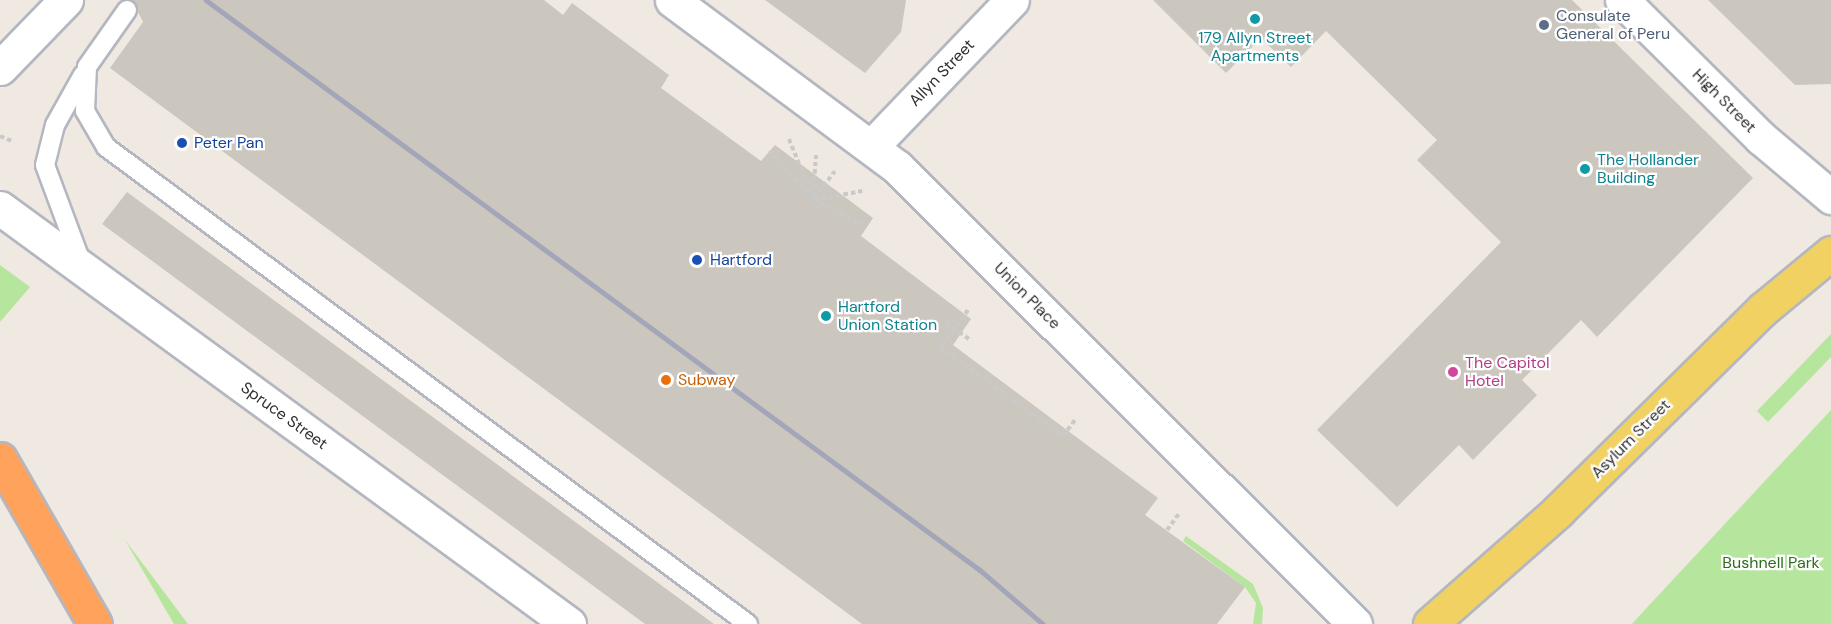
<!DOCTYPE html>
<style>
body{margin:0}
#map{position:relative;width:1831px;height:624px;overflow:hidden;background:#efe9e1;font-family:"DM Sans",sans-serif}
div>[style]{position:absolute}
.green>*{inset:0;background:#b6e59e}
.building>*{inset:0;background:#cbc7bf}
.path>*{height:4px;margin-top:-2px;transform-origin:0;background:repeating-linear-gradient(90deg,#c9c9c9 0 4.5px,transparent 0 7.5px)}
.roads{filter:drop-shadow(2px 0 #b4b7c1) drop-shadow(-2px 0 #b4b7c1) drop-shadow(0 2px #b4b7c1) drop-shadow(0 -2px #b4b7c1)}
.service>*{height:18px;margin:-9px;padding:0 9px;transform-origin:9px;border-radius:9px;background:#fff}
.tertiary>*{height:33px;margin:-16.5px;padding:0 16.5px;transform-origin:16.5px;border-radius:16.5px;background:#fff}
.primary>*{height:33px;margin:-16.5px;padding:0 16.5px;transform-origin:16.5px;border-radius:16.5px;background:#f2d163}
.motorway>*{height:33px;margin:-16.5px;padding:0 16.5px;transform-origin:16.5px;border-radius:16.5px;background:#ffa35c}
.rail>*{height:4.5px;margin:-2.25px;padding:0 2.25px;transform-origin:2.25px;border-radius:2.25px;background:#a3a6b8}
.dots>*{width:16px;height:16px;translate:-50% -50%;box-sizing:border-box;border:3px solid #fff;border-radius:50%}
span{translate:-50% -50%;white-space:nowrap;text-align:center;line-height:1.15;-webkit-text-stroke:4.5px #fff;paint-order:stroke}
.service-label{font-size:16px;color:#4e5e75}
.left{translate:0 -50%;text-align:left}
.culture-label{font-size:16px;color:#0d838f}
.street-label{font-size:16px;color:#2e2e2e}
.transit-label{font-size:16px;color:#164399}
.hotel-label{font-size:16px;color:#b23c85}
.food-label{font-size:16px;color:#c56008}
.park-label{font-size:16px;color:#2c6e1b}
</style>
<div id="map">
<div class="green">
<div style="clip-path:polygon(0 265px,30px 287px,0 322px)"></div>
<div style="clip-path:polygon(1831px 334px,1831px 357px,1768px 422px,1757px 411px)"></div>
<div style="clip-path:polygon(1831px 410px,1831px 624px,1632px 624px,1641px 614px)"></div>
<div style="clip-path:polygon(1186px 536px,1253px 584px,1263px 608px,1262px 624px,1253px 624px,1256px 603px,1245px 587px,1183px 541px)"></div>
<div style="clip-path:polygon(125px 540px,188px 624px,174px 624px)"></div>
</div>
<div class="building">
<div style="clip-path:polygon(132px 0,544px 0,563px 15px,572px 3px,669px 75px,661px 88px,761px 161px,775px 145px,873px 218px,861px 236px,971px 319px,953px 345px,1158px 498px,1145px 515px,1245px 587px,1217px 624px,862px 624px,110px 68px,143px 22px)"></div>
<div style="clip-path:polygon(765px 0,906px 0,901px 32px,865px 73px)"></div>
<div style="clip-path:polygon(1153px 0,1572px 0,1753px 178px,1597px 337px,1581px 320px,1522px 380px,1537px 395px,1473px 460px,1459px 445px,1397px 507px,1317px 430px,1501px 242px,1417px 160px,1437px 140px,1326px 31px,1291px 67px,1261px 38px,1226px 73px)"></div>
<div style="clip-path:polygon(1708px 0,1831px 0,1831px 84px,1795px 85px)"></div>
<div style="clip-path:polygon(127px 192px,714px 624px,645px 624px,102px 224px)"></div>
</div>
<div class="path">
<div style="left:0;top:136px;width:15px;rotate:23deg"></div>
<div style="left:789px;top:139px;width:61px;rotate:68deg"></div>
<div style="left:770px;top:150px;width:66px;rotate:49.3deg"></div>
<div style="left:813px;top:200px;width:60px;rotate:26.6deg"></div>
<div style="left:813px;top:196px;width:41px;rotate:-85.8deg"></div>
<div style="left:814px;top:198px;width:34px;rotate:-52deg"></div>
<div style="left:814px;top:200px;width:49px;rotate:-10.6deg"></div>
<div style="left:968px;top:310px;width:46px;rotate:127.1deg"></div>
<div style="left:940px;top:347px;width:152px;rotate:35.9deg"></div>
<div style="left:1063px;top:436px;width:20px;rotate:-53deg"></div>
<div style="left:947px;top:323px;width:29px;rotate:36deg"></div>
<div style="left:1167px;top:530px;width:22px;rotate:-54deg"></div>
</div>
<div class="roads">
<div class="service">
<div style="left:127px;top:10px;width:70px;rotate:125.1deg"></div>
<div style="left:87px;top:67px;width:44px;rotate:92.6deg"></div>
<div style="left:85px;top:111px;width:42px;rotate:59.7deg"></div>
<div style="left:106px;top:147px;width:800px;rotate:36.61deg"></div>
<div style="left:81px;top:262px;width:103px;rotate:-110.4deg"></div>
<div style="left:45px;top:165px;width:41px;rotate:-76deg"></div>
<div style="left:55px;top:125px;width:57px;rotate:-60.8deg"></div>
</div>
<div class="tertiary">
<div style="left:672px;top:0;width:280px;rotate:36.6deg"></div>
<div style="left:897px;top:167px;width:647px;rotate:44.94deg"></div>
<div style="left:1622px;top:0;width:196px;rotate:44.8deg"></div>
<div style="left:1761px;top:138px;width:92px;rotate:40.1deg"></div>
<div style="left:0;top:68px;width:95px;rotate:-45.9deg"></div>
<div style="left:872px;top:146px;width:202px;rotate:-46.2deg"></div>
<div style="left:0;top:208px;width:705px;rotate:36.17deg"></div>
</div>
<div class="primary">
<div style="left:1430px;top:624px;width:171px;rotate:-41.4deg"></div>
<div style="left:1558px;top:511px;width:288px;rotate:-44.6deg"></div>
<div style="left:1763px;top:309px;width:88px;rotate:-39.5deg"></div>
</div>
<div class="motorway">
<div style="left:0;top:459px;width:190px;rotate:60.1deg"></div>
</div>
</div>
<div class="rail">
<div style="left:206px;top:0;width:961px;rotate:36.37deg"></div>
<div style="left:980px;top:570px;width:83px;rotate:40.6deg"></div>
</div>
<div class="dots">
<div style="left:1255px;top:19px;background:#0f9aa8"></div>
<div style="left:1544px;top:25px;background:#5c6f8a"></div>
<div style="left:182px;top:143px;background:#1a4fb4"></div>
<div style="left:1585px;top:169px;background:#0f9aa8"></div>
<div style="left:697px;top:260px;background:#1a4fb4"></div>
<div style="left:826px;top:316px;background:#0f9aa8"></div>
<div style="left:1453px;top:372px;background:#d1479c"></div>
<div style="left:666px;top:380px;background:#e8710a"></div>
</div>
<div class="service-label">
<span class="left" style="left:1556px;top:25px">Consulate<br>General of Peru</span>
</div>
<div class="culture-label">
<span style="left:1255px;top:47px">179 Allyn Street<br>Apartments</span>
<span class="left" style="left:1597px;top:169px">The Hollander<br>Building</span>
<span class="left" style="left:838px;top:316px">Hartford<br>Union Station</span>
</div>
<div class="street-label">
<span style="left:942px;top:73px;rotate:-46deg">Allyn Street</span>
<span style="left:1724px;top:101px;rotate:45deg">High Street</span>
<span style="left:1027px;top:296px;rotate:45deg">Union Place</span>
<span style="left:284px;top:416px;rotate:36deg">Spruce Street</span>
<span style="left:1631px;top:439px;rotate:-45deg">Asylum Street</span>
</div>
<div class="transit-label">
<span class="left" style="left:194px;top:143px">Peter Pan</span>
<span class="left" style="left:710px;top:260px">Hartford</span>
</div>
<div class="hotel-label">
<span class="left" style="left:1465px;top:372px">The Capitol<br>Hotel</span>
</div>
<div class="food-label">
<span class="left" style="left:678px;top:380px">Subway</span>
</div>
<div class="park-label">
<span style="left:1771px;top:563px">Bushnell Park</span>
</div>
</div>
